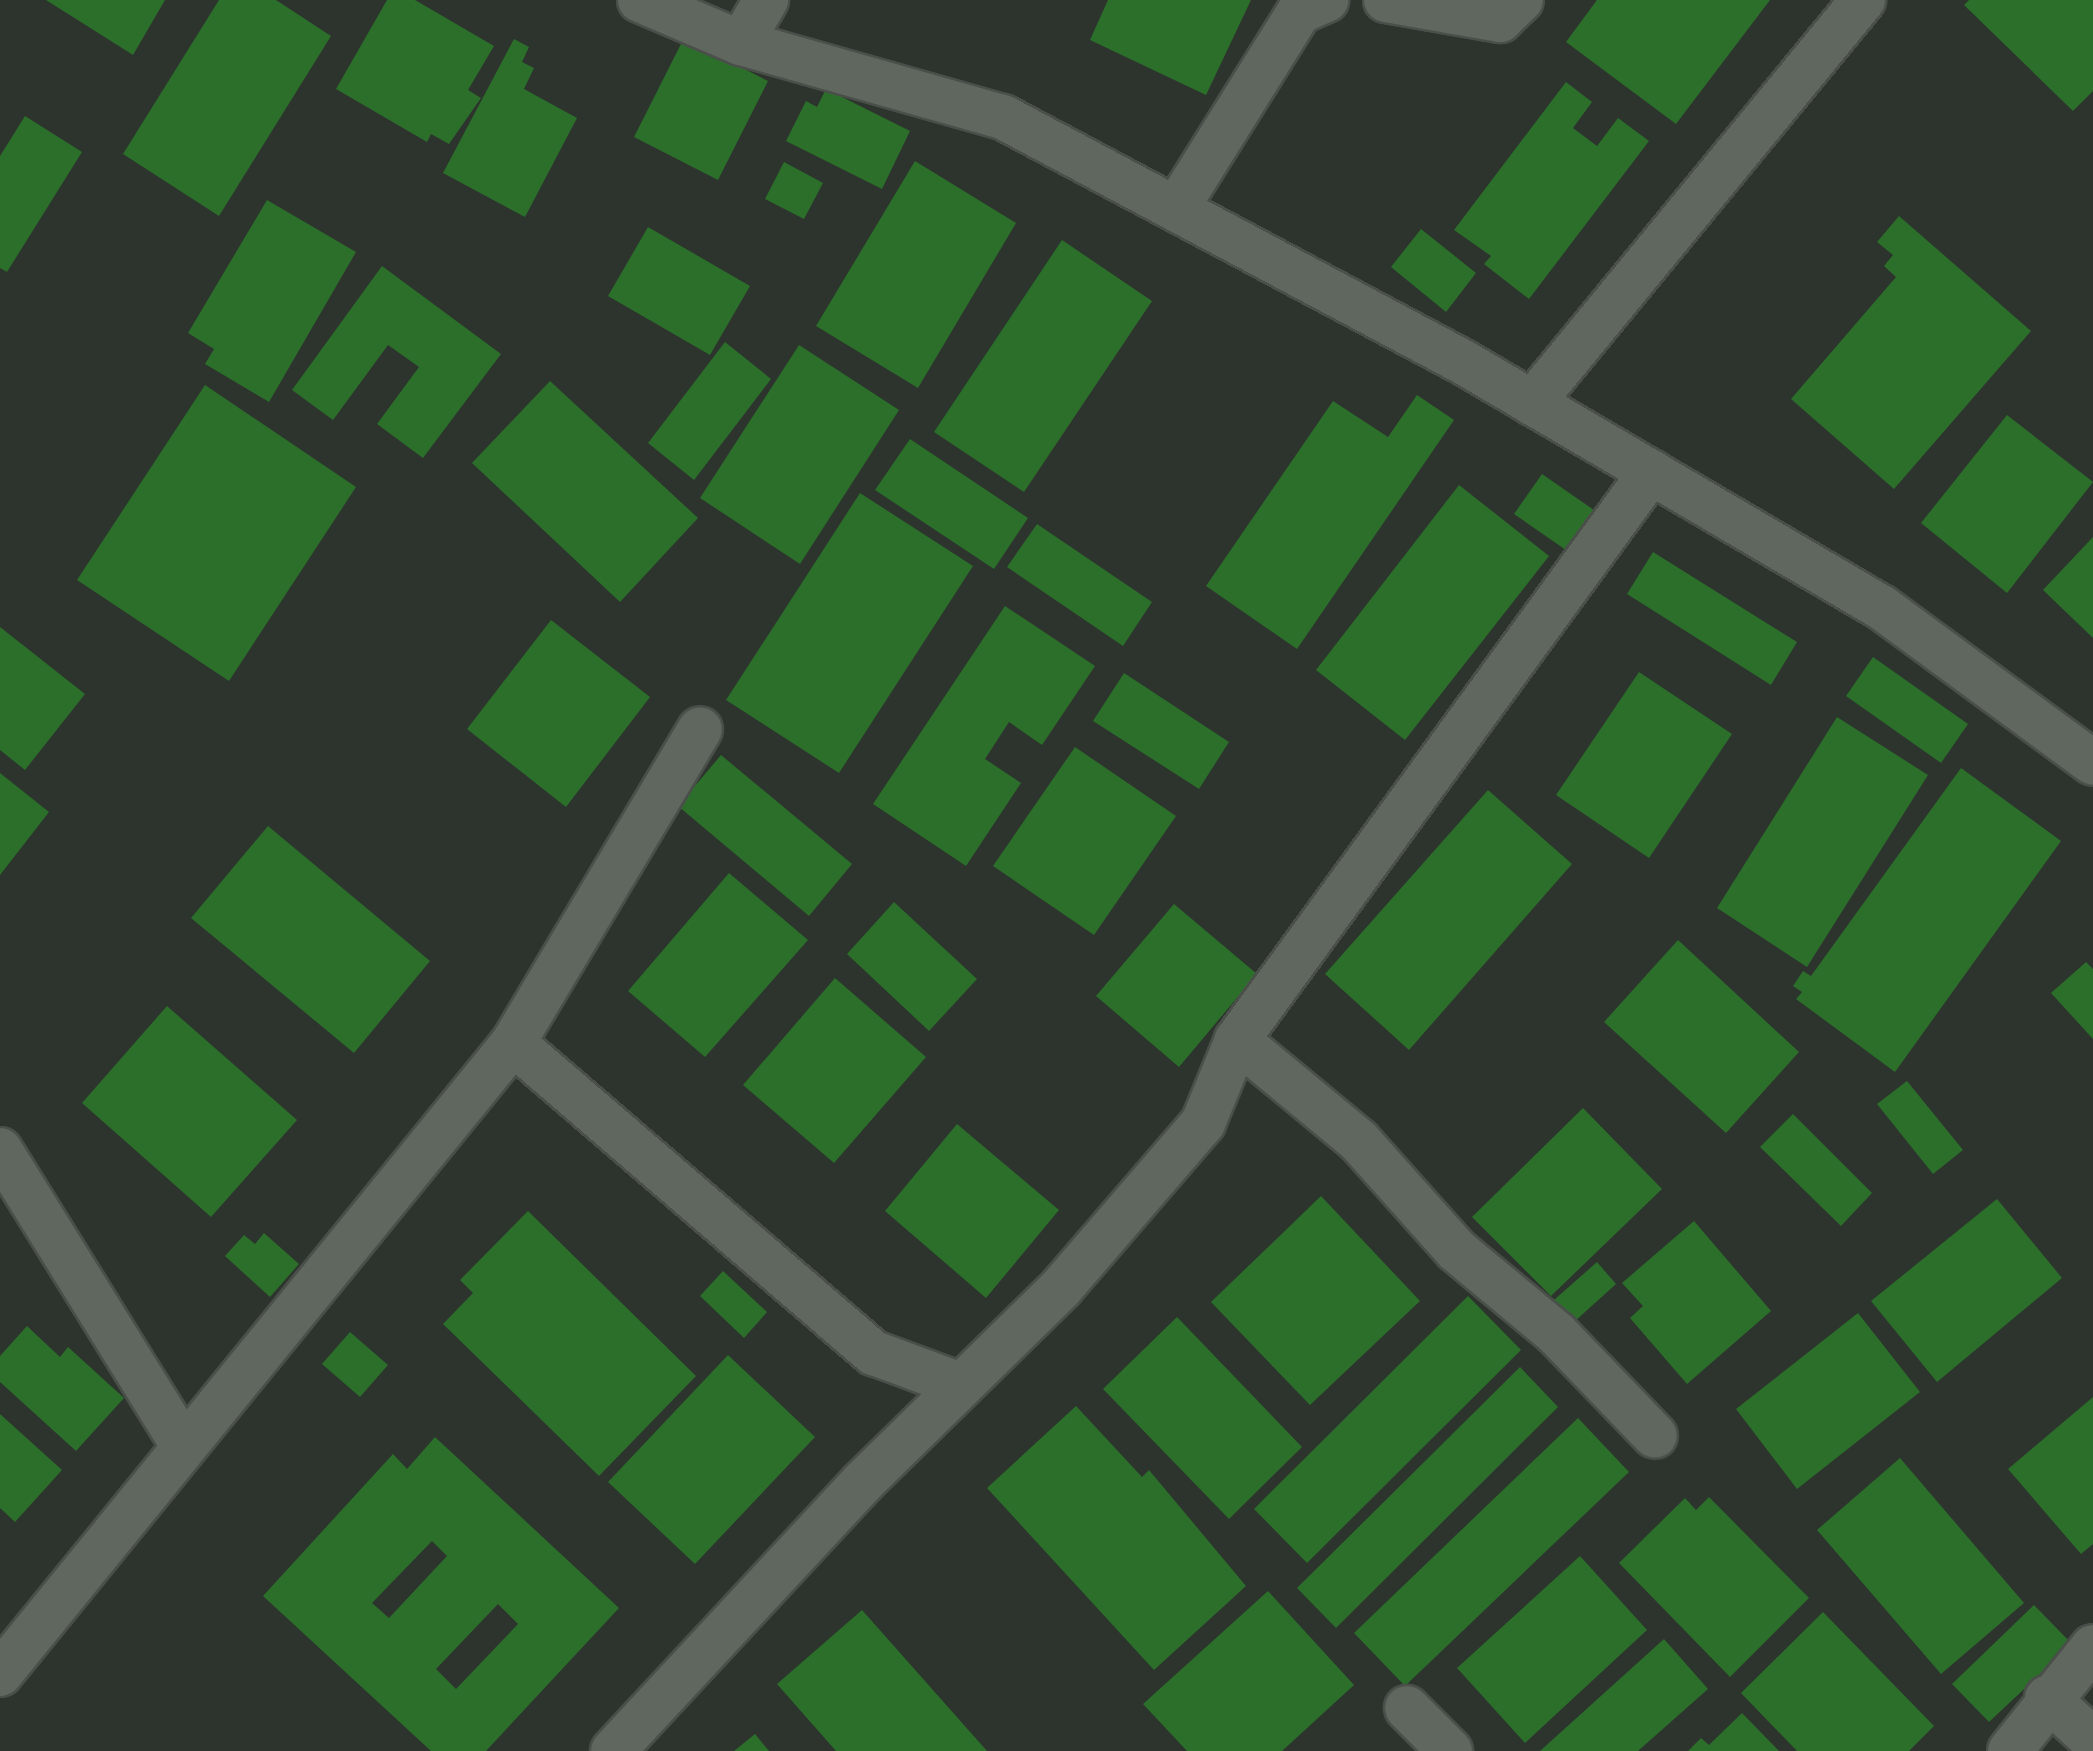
<!DOCTYPE html>
<style>
body{margin:0}
#map{position:relative;width:2093px;height:1751px;overflow:hidden;background:#2d342d;font-family:"Fira Sans",sans-serif}
div>[style]{position:absolute}
.building>*{inset:0;background:#2b6f2b}
.roads{filter:drop-shadow(2px 0 #4a4f4a) drop-shadow(-2px 0 #4a4f4a) drop-shadow(0 2px #4a4f4a) drop-shadow(0 -2px #4a4f4a)}
.minor>*{height:44px;margin:-22px;padding:0 22px;transform-origin:22px;border-radius:22px;background:#60675f}
.tertiary>*{height:44px;margin:-22px;padding:0 22px;transform-origin:22px;border-radius:22px;background:#60675f}
span{translate:-50% -50%;white-space:nowrap;text-align:center;line-height:1.15;-webkit-text-stroke:6px #2d342d;paint-order:stroke}
</style>
<div id="map">
<div class="building">
<div style="clip-path:polygon(46px 0,165px 0,133px 55px)"></div>
<div style="clip-path:polygon(219px 0,276px 0,331px 36px,219px 216px,123px 154px)"></div>
<div style="clip-path:polygon(387px 0,415px 0,494px 46px,468px 90px,481px 98px,449px 144px,431px 134px,427px 142px,336px 89px)"></div>
<div style="clip-path:polygon(1108px 0,1251px 0,1206px 95px,1090px 40px)"></div>
<div style="clip-path:polygon(1597px 0,1770px 0,1676px 124px,1566px 42px)"></div>
<div style="clip-path:polygon(1969px 0,2093px 0,2093px 91px,2073px 111px,1964px 5px)"></div>
<div style="clip-path:polygon(684px 38px,768px 81px,718px 180px,634px 137px)"></div>
<div style="clip-path:polygon(514px 39px,529px 47px,522px 62px,534px 68px,524px 89px,577px 118px,525px 217px,443px 173px)"></div>
<div style="clip-path:polygon(1566px 82px,1592px 102px,1573px 128px,1597px 146px,1618px 118px,1649px 141px,1529px 299px,1484px 264px,1491px 256px,1454px 230px)"></div>
<div style="clip-path:polygon(826px 89px,910px 131px,882px 189px,786px 141px,806px 101px,817px 107px)"></div>
<div style="clip-path:polygon(25px 116px,82px 152px,7px 272px,0 268px,0 156px)"></div>
<div style="clip-path:polygon(915px 161px,1016px 223px,918px 388px,816px 326px)"></div>
<div style="clip-path:polygon(784px 162px,823px 183px,804px 219px,765px 199px)"></div>
<div style="clip-path:polygon(267px 200px,356px 252px,269px 402px,205px 364px,214px 349px,188px 333px)"></div>
<div style="clip-path:polygon(1899px 216px,2031px 331px,1894px 489px,1791px 399px,1896px 277px,1884px 266px,1893px 255px,1877px 242px)"></div>
<div style="clip-path:polygon(648px 227px,750px 286px,710px 355px,608px 296px)"></div>
<div style="clip-path:polygon(1421px 229px,1476px 273px,1446px 312px,1391px 267px)"></div>
<div style="clip-path:polygon(1062px 240px,1152px 301px,1024px 492px,934px 432px)"></div>
<div style="clip-path:polygon(382px 266px,501px 354px,423px 458px,377px 424px,419px 367px,388px 345px,333px 420px,292px 390px)"></div>
<div style="clip-path:polygon(725px 342px,771px 379px,694px 480px,648px 443px)"></div>
<div style="clip-path:polygon(799px 345px,899px 410px,800px 564px,700px 498px)"></div>
<div style="clip-path:polygon(550px 381px,698px 518px,620px 602px,472px 463px)"></div>
<div style="clip-path:polygon(205px 385px,356px 487px,229px 681px,77px 580px)"></div>
<div style="clip-path:polygon(1417px 395px,1454px 420px,1297px 649px,1206px 586px,1333px 401px,1388px 437px)"></div>
<div style="clip-path:polygon(2007px 415px,2093px 482px,2007px 593px,1921px 523px)"></div>
<div style="clip-path:polygon(910px 439px,1028px 518px,994px 569px,875px 490px)"></div>
<div style="clip-path:polygon(1542px 474px,1604px 517px,1576px 557px,1514px 514px)"></div>
<div style="clip-path:polygon(1459px 485px,1549px 556px,1405px 740px,1316px 670px)"></div>
<div style="clip-path:polygon(860px 493px,973px 566px,839px 773px,726px 700px)"></div>
<div style="clip-path:polygon(1037px 524px,1152px 602px,1123px 646px,1007px 567px)"></div>
<div style="clip-path:polygon(2093px 537px,2093px 638px,2043px 590px)"></div>
<div style="clip-path:polygon(1653px 552px,1797px 642px,1771px 685px,1627px 594px)"></div>
<div style="clip-path:polygon(1005px 606px,1095px 666px,1042px 745px,1009px 722px,985px 759px,1021px 783px,966px 866px,873px 804px)"></div>
<div style="clip-path:polygon(551px 620px,650px 697px,566px 807px,467px 729px)"></div>
<div style="clip-path:polygon(0 627px,85px 694px,25px 770px,0 750px)"></div>
<div style="clip-path:polygon(1873px 657px,1968px 724px,1941px 763px,1846px 696px)"></div>
<div style="clip-path:polygon(1639px 672px,1732px 734px,1649px 858px,1556px 795px)"></div>
<div style="clip-path:polygon(1124px 673px,1229px 742px,1199px 789px,1093px 721px)"></div>
<div style="clip-path:polygon(1837px 717px,1928px 775px,1807px 967px,1717px 908px)"></div>
<div style="clip-path:polygon(1075px 747px,1176px 816px,1094px 935px,993px 866px)"></div>
<div style="clip-path:polygon(721px 755px,852px 864px,809px 916px,678px 806px)"></div>
<div style="clip-path:polygon(1961px 768px,2061px 841px,1895px 1072px,1796px 999px,1802px 992px,1793px 986px,1803px 971px,1811px 976px)"></div>
<div style="clip-path:polygon(0 773px,49px 812px,0 875px)"></div>
<div style="clip-path:polygon(1488px 790px,1572px 864px,1409px 1050px,1325px 974px)"></div>
<div style="clip-path:polygon(268px 826px,430px 961px,354px 1053px,191px 918px)"></div>
<div style="clip-path:polygon(729px 873px,808px 940px,705px 1057px,628px 991px)"></div>
<div style="clip-path:polygon(894px 902px,977px 979px,929px 1031px,847px 954px)"></div>
<div style="clip-path:polygon(1174px 904px,1257px 974px,1179px 1067px,1096px 996px)"></div>
<div style="clip-path:polygon(1678px 940px,1799px 1052px,1726px 1133px,1604px 1022px)"></div>
<div style="clip-path:polygon(2086px 962px,2093px 969px,2093px 1039px,2051px 993px)"></div>
<div style="clip-path:polygon(835px 978px,926px 1057px,834px 1163px,743px 1085px)"></div>
<div style="clip-path:polygon(167px 1006px,297px 1120px,211px 1217px,82px 1103px)"></div>
<div style="clip-path:polygon(1907px 1081px,1963px 1150px,1933px 1174px,1877px 1104px)"></div>
<div style="clip-path:polygon(1583px 1108px,1662px 1189px,1551px 1296px,1472px 1217px)"></div>
<div style="clip-path:polygon(1793px 1114px,1872px 1193px,1841px 1226px,1760px 1147px)"></div>
<div style="clip-path:polygon(957px 1124px,1059px 1210px,986px 1298px,885px 1211px)"></div>
<div style="clip-path:polygon(1321px 1196px,1420px 1301px,1310px 1405px,1211px 1302px)"></div>
<div style="clip-path:polygon(1997px 1199px,2062px 1278px,1937px 1382px,1871px 1301px)"></div>
<div style="clip-path:polygon(528px 1211px,696px 1376px,599px 1476px,443px 1324px,473px 1293px,460px 1280px)"></div>
<div style="clip-path:polygon(1694px 1221px,1771px 1311px,1687px 1384px,1630px 1318px,1643px 1306px,1622px 1283px)"></div>
<div style="clip-path:polygon(264px 1233px,299px 1264px,270px 1297px,225px 1256px,244px 1235px,255px 1244px)"></div>
<div style="clip-path:polygon(1597px 1262px,1616px 1284px,1574px 1322px,1554px 1300px)"></div>
<div style="clip-path:polygon(723px 1271px,767px 1312px,744px 1338px,700px 1296px)"></div>
<div style="clip-path:polygon(1468px 1296px,1521px 1350px,1307px 1563px,1254px 1509px)"></div>
<div style="clip-path:polygon(1858px 1313px,1920px 1392px,1797px 1489px,1736px 1409px)"></div>
<div style="clip-path:polygon(1177px 1317px,1302px 1447px,1229px 1519px,1103px 1389px)"></div>
<div style="clip-path:polygon(27px 1326px,60px 1357px,68px 1347px,124px 1398px,76px 1451px,0 1382px,0 1356px)"></div>
<div style="clip-path:polygon(350px 1332px,388px 1365px,360px 1397px,322px 1364px)"></div>
<div style="clip-path:polygon(728px 1355px,815px 1437px,695px 1564px,608px 1482px)"></div>
<div style="clip-path:polygon(1520px 1367px,1558px 1407px,1336px 1628px,1297px 1588px)"></div>
<div style="clip-path:polygon(2093px 1397px,2093px 1544px,2081px 1554px,2008px 1469px)"></div>
<div style="clip-path:polygon(1076px 1406px,1142px 1477px,1149px 1470px,1246px 1586px,1154px 1670px,987px 1488px)"></div>
<div style="clip-path:polygon(0 1414px,62px 1470px,15px 1522px,0 1508px)"></div>
<div style="clip-path:polygon(1578px 1418px,1629px 1472px,1405px 1686px,1354px 1633px)"></div>
<div style="clip-path:polygon(evenodd,435px 1437px,619px 1608px,486px 1751px,431px 1751px,263px 1596px,393px 1454px,407px 1469px,435px 1437px,432px 1541px,447px 1556px,389px 1618px,372px 1603px,432px 1541px,435px 1437px,498px 1604px,518px 1624px,456px 1689px,436px 1669px,498px 1604px)"></div>
<div style="clip-path:polygon(1900px 1458px,2024px 1603px,1941px 1674px,1817px 1530px)"></div>
<div style="clip-path:polygon(1709px 1497px,1809px 1598px,1730px 1677px,1619px 1563px,1685px 1498px,1696px 1510px)"></div>
<div style="clip-path:polygon(1580px 1556px,1647px 1630px,1525px 1743px,1457px 1668px)"></div>
<div style="clip-path:polygon(1268px 1591px,1354px 1685px,1282px 1751px,1187px 1751px,1143px 1704px)"></div>
<div style="clip-path:polygon(2034px 1605px,2072px 1644px,1989px 1722px,1952px 1684px)"></div>
<div style="clip-path:polygon(862px 1610px,987px 1751px,836px 1751px,777px 1684px)"></div>
<div style="clip-path:polygon(1823px 1612px,1934px 1726px,1909px 1751px,1797px 1751px,1741px 1693px)"></div>
<div style="clip-path:polygon(1664px 1639px,1708px 1689px,1638px 1751px,1540px 1751px)"></div>
<div style="clip-path:polygon(1742px 1713px,1779px 1751px,1688px 1751px,1701px 1738px,1709px 1745px)"></div>
<div style="clip-path:polygon(755px 1734px,769px 1751px,734px 1751px)"></div>
</div>
<div class="roads">
<div class="minor">
<div style="left:1386px;top:0;width:116px;rotate:10deg"></div>
<div style="left:1500px;top:20px;width:29px;rotate:-44deg"></div>
<div style="left:741px;top:43px;width:50px;rotate:-59.8deg"></div>
<div style="left:1176px;top:209px;width:232px;rotate:-58deg"></div>
<div style="left:1299px;top:12px;width:30px;rotate:-24deg"></div>
<div style="left:1532px;top:403px;width:522px;rotate:-50.6deg"></div>
<div style="left:1237px;top:1040px;width:158px;rotate:39.6deg"></div>
<div style="left:1359px;top:1141px;width:146px;rotate:48.3deg"></div>
<div style="left:1456px;top:1250px;width:131px;rotate:39.7deg"></div>
<div style="left:1557px;top:1334px;width:141px;rotate:46.1deg"></div>
<div style="left:513px;top:1043px;width:365px;rotate:-59.2deg"></div>
<div style="left:0;top:1150px;width:349px;rotate:58.2deg"></div>
<div style="left:0;top:1674px;width:813px;rotate:-50.89deg"></div>
<div style="left:513px;top:1043px;width:476px;rotate:40.7deg"></div>
<div style="left:874px;top:1353px;width:90px;rotate:20.3deg"></div>
<div style="left:2047px;top:1698px;width:62px;rotate:42.4deg"></div>
<div style="left:1407px;top:1708px;width:61px;rotate:45deg"></div>
<div style="left:613px;top:1751px;width:367px;rotate:-47.1deg"></div>
<div style="left:863px;top:1482px;width:277px;rotate:-44.4deg"></div>
<div style="left:1061px;top:1288px;width:218px;rotate:-49.3deg"></div>
<div style="left:1203px;top:1123px;width:90px;rotate:-67.7deg"></div>
<div style="left:1237px;top:1040px;width:703px;rotate:-53.91deg"></div>
<div style="left:2010px;top:1751px;width:133px;rotate:-51.4deg"></div>
</div>
<div class="tertiary">
<div style="left:640px;top:0;width:110px;rotate:23.1deg"></div>
<div style="left:741px;top:43px;width:272px;rotate:15.8deg"></div>
<div style="left:1003px;top:117px;width:521px;rotate:28.04deg"></div>
<div style="left:1463px;top:362px;width:485px;rotate:30.4deg"></div>
<div style="left:1881px;top:607px;width:263px;rotate:36.3deg"></div>
</div>
</div>
</div>
